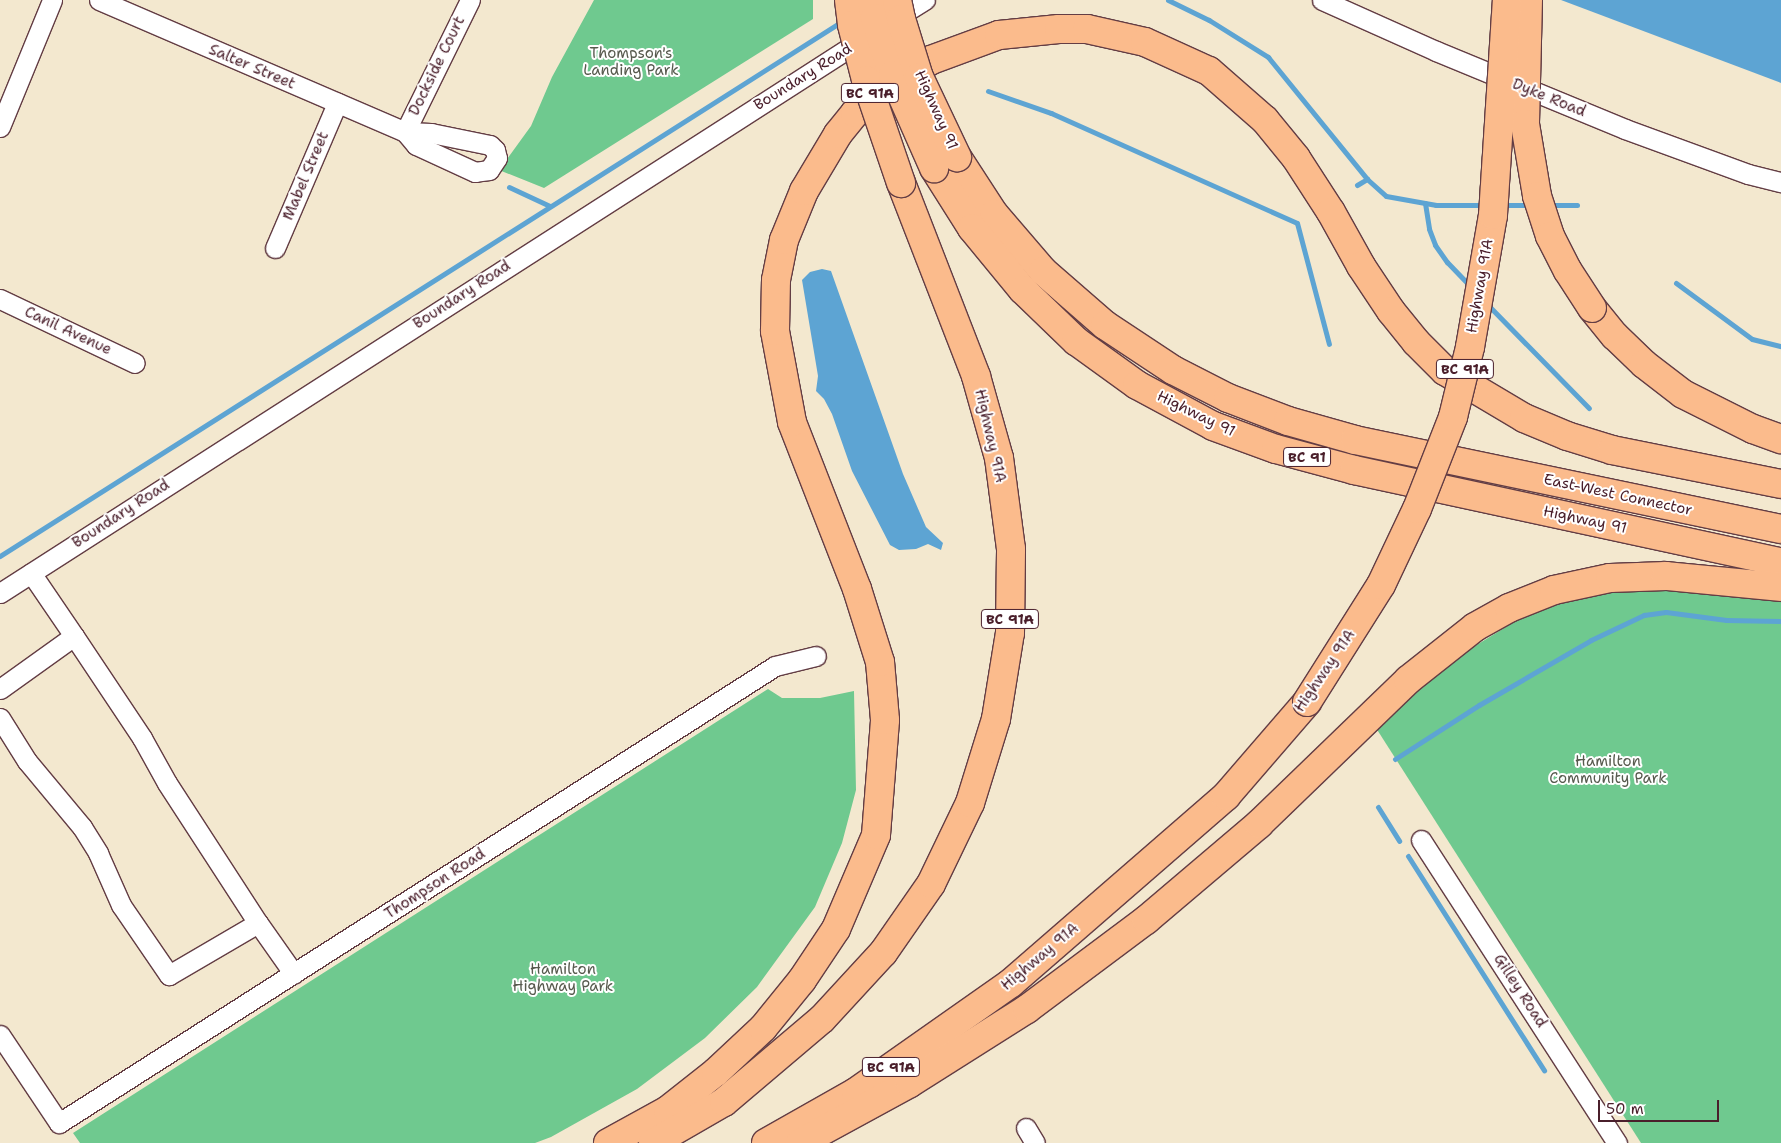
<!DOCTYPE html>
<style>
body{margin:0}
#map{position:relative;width:1781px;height:1143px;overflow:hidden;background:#f3e8cf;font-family:"Shantell Sans",sans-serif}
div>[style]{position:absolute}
.green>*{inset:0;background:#6fc98f}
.water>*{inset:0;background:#5da4d3}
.stream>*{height:5px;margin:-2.5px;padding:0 2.5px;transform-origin:2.5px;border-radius:2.5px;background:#5da4d3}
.roads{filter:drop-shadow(1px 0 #633d44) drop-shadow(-1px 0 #633d44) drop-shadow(0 1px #633d44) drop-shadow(0 -1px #633d44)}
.street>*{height:19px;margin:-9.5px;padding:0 9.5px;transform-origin:9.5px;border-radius:9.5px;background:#fff}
.highway>*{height:28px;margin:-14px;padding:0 14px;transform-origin:14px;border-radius:14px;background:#fbbb8c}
.bridges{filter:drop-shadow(1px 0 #633d44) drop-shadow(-1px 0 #633d44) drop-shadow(0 1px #633d44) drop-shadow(0 -1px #633d44)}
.highway-bridge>*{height:28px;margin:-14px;padding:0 14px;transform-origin:14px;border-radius:14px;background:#fbbb8c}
span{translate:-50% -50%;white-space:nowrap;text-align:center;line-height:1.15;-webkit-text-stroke:4px #fff;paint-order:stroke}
.shield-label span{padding:1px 4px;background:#fff;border:1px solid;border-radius:4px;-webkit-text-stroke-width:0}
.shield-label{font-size:14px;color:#4a1f2b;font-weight:700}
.park-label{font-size:15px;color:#575a4e}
.street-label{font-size:15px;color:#4a1f2b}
.scale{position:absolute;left:1598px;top:1100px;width:121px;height:22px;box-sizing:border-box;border:2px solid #4a1f2b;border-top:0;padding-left:6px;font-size:15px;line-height:18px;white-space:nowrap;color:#4a1f2b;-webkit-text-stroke:4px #fff;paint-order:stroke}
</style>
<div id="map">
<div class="green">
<div style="clip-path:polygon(594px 0,813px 0,813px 19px,544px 188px,499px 170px,531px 126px,552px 77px)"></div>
<div style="clip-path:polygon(1670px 588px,1781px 598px,1781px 1143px,1641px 1143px,1376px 728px,1449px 662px,1522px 617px,1559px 603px,1604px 592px)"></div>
<div style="clip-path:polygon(768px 689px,782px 698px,820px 698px,854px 691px,856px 790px,842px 843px,815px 907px,757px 987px,705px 1038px,637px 1089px,551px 1137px,535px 1143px,80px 1143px,73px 1133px)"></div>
</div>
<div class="water">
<div style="clip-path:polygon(1561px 0,1781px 0,1781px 83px)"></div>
<div style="clip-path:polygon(822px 269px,831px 271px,903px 474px,926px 527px,943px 543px,941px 550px,928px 544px,916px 549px,899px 550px,890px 545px,852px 471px,832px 414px,824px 399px,816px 391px,818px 376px,802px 280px,810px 272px)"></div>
</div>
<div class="stream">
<div style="left:1168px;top:0;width:46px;rotate:26deg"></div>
<div style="left:1209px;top:20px;width:70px;rotate:32.1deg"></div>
<div style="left:1268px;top:57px;width:157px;rotate:50.9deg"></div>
<div style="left:1367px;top:179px;width:25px;rotate:42deg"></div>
<div style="left:1386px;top:196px;width:51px;rotate:10.2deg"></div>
<div style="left:1436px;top:205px;width:51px"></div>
<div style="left:988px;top:91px;width:67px;rotate:19.2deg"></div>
<div style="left:1051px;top:113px;width:269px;rotate:24.1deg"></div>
<div style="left:1297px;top:223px;width:125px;rotate:75.2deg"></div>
<div style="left:1357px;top:185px;width:12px;rotate:-31deg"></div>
<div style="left:509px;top:187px;width:45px;rotate:24.9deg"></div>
<div style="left:1425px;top:203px;width:26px;rotate:81deg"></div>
<div style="left:1429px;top:229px;width:17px;rotate:69deg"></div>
<div style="left:1435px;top:245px;width:21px;rotate:55deg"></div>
<div style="left:1447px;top:262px;width:36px;rotate:46deg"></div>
<div style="left:1503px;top:205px;width:29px"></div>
<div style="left:1548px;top:205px;width:29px"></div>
<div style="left:1676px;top:283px;width:94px;rotate:36.4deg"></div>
<div style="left:1752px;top:339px;width:30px;rotate:14deg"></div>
<div style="left:1486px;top:303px;width:147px;rotate:45.6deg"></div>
<div style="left:0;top:556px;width:1000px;rotate:-32.42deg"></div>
<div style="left:1395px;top:759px;width:100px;rotate:-32.7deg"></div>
<div style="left:1479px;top:705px;width:129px;rotate:-30.1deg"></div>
<div style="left:1591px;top:640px;width:59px;rotate:-25.3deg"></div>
<div style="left:1644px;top:615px;width:22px;rotate:-8deg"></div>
<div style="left:1666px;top:612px;width:61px;rotate:7.6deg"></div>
<div style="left:1726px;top:620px;width:55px;rotate:1deg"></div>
<div style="left:1378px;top:807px;width:40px;rotate:58deg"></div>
<div style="left:1408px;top:856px;width:254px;rotate:57.6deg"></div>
</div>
<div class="roads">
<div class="street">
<div style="left:99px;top:0;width:333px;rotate:23.3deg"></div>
<div style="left:405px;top:132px;width:26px;rotate:2deg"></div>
<div style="left:431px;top:133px;width:60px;rotate:11.5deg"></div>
<div style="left:490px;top:145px;width:7px;rotate:45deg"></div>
<div style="left:495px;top:150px;width:8px;rotate:76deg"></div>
<div style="left:497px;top:158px;width:14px;rotate:124deg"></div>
<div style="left:489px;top:170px;width:14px;rotate:172deg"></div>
<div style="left:475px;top:172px;width:65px;rotate:-155.4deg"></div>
<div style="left:416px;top:145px;width:17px;rotate:-130deg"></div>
<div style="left:1322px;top:0;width:125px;rotate:24.1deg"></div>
<div style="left:1436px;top:51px;width:204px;rotate:22.4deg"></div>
<div style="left:1625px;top:129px;width:131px;rotate:20.1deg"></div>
<div style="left:1748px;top:174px;width:34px;rotate:14deg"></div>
<div style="left:891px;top:21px;width:40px;rotate:-32deg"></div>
<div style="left:0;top:127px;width:137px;rotate:-67.7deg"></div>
<div style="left:405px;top:132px;width:147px;rotate:-63.8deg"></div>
<div style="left:275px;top:248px;width:158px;rotate:-66.8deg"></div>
<div style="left:0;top:299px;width:149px;rotate:25.4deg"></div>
<div style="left:0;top:593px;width:1029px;rotate:-32.7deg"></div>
<div style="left:74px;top:636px;width:123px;rotate:56.3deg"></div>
<div style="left:142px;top:738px;width:51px;rotate:60.9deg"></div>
<div style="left:167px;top:783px;width:167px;rotate:57deg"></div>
<div style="left:0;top:689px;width:91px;rotate:-35.6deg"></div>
<div style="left:74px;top:636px;width:76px;rotate:-124.3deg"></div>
<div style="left:0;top:718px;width:51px;rotate:57.9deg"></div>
<div style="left:27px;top:761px;width:86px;rotate:50.2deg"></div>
<div style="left:82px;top:827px;width:31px;rotate:58deg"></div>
<div style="left:98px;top:853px;width:57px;rotate:66.1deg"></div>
<div style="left:121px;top:905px;width:85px;rotate:55.6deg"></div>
<div style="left:169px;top:975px;width:103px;rotate:-30.3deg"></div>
<div style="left:258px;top:923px;width:62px;rotate:54.8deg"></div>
<div style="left:1421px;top:840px;width:361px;rotate:57.1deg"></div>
<div style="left:0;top:1035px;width:106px;rotate:56.2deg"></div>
<div style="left:59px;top:1123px;width:849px;rotate:-32.55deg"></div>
<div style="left:775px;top:666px;width:42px;rotate:-13.7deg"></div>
<div style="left:1026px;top:1128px;width:17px;rotate:59deg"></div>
</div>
<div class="highway">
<div style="left:957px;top:157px;width:68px;rotate:57deg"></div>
<div style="left:994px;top:214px;width:75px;rotate:49.3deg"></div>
<div style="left:1043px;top:271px;width:82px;rotate:41.1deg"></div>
<div style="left:1105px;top:325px;width:82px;rotate:33.5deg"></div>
<div style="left:1173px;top:370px;width:62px;rotate:27deg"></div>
<div style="left:1228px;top:398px;width:64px;rotate:21deg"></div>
<div style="left:1288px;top:421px;width:70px;rotate:15.8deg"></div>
<div style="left:1355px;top:440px;width:435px;rotate:11.8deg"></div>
<div style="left:934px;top:168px;width:71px;rotate:57.7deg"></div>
<div style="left:972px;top:228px;width:80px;rotate:50.6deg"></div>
<div style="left:1023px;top:290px;width:74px;rotate:43.9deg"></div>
<div style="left:1076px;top:341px;width:75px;rotate:35.8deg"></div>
<div style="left:1137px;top:385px;width:86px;rotate:28.3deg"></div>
<div style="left:1213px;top:426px;width:67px;rotate:20.1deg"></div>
<div style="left:1276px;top:449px;width:81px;rotate:15.1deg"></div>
<div style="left:1354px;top:470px;width:437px;rotate:12.2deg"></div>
<div style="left:1592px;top:308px;width:36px;rotate:51deg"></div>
<div style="left:1615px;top:336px;width:40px;rotate:44deg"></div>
<div style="left:1644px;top:364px;width:49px;rotate:37.6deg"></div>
<div style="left:1683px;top:394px;width:78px;rotate:26.6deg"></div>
<div style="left:1753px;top:429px;width:30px;rotate:20deg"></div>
<div style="left:608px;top:1143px;width:68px;rotate:-28.8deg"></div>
<div style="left:668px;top:1110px;width:61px;rotate:-38.4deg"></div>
<div style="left:716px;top:1072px;width:64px;rotate:-43.1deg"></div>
<div style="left:763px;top:1028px;width:62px;rotate:-50.9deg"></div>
<div style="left:802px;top:980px;width:61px;rotate:-56.3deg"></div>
<div style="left:836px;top:929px;width:102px;rotate:-66.9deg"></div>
<div style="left:876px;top:835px;width:115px;rotate:-85.5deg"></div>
<div style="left:885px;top:720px;width:58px;rotate:-94.9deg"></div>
<div style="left:880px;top:662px;width:77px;rotate:-107.5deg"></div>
<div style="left:857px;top:589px;width:179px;rotate:-111.3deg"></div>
<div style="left:792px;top:422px;width:93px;rotate:-100.6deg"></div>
<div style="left:775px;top:331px;width:51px;rotate:-88.9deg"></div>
<div style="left:776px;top:280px;width:41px;rotate:-78.7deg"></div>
<div style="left:784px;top:240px;width:53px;rotate:-67.8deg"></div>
<div style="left:804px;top:191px;width:66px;rotate:-59.2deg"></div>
<div style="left:838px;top:134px;width:27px;rotate:-51deg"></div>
<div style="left:855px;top:113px;width:28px;rotate:-41deg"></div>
<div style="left:876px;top:95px;width:65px;rotate:-32.5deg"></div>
<div style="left:931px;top:60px;width:72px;rotate:-20.2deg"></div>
<div style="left:999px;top:35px;width:60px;rotate:-5.7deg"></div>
<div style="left:1059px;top:29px;width:28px"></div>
<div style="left:1087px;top:29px;width:59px;rotate:12.6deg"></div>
<div style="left:1145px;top:42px;width:70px;rotate:24.4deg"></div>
<div style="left:1209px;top:71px;width:74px;rotate:41.2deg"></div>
<div style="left:1265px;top:120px;width:49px;rotate:50.8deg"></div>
<div style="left:1296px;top:158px;width:64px;rotate:57.1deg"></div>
<div style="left:1331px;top:212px;width:62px;rotate:60.9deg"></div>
<div style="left:1361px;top:266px;width:54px;rotate:56.3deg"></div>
<div style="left:1391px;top:311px;width:40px;rotate:51deg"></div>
<div style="left:1416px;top:342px;width:41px;rotate:45deg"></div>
<div style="left:1445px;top:371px;width:92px;rotate:30.7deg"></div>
<div style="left:1524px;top:418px;width:47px;rotate:22.7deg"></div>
<div style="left:1567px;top:436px;width:47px;rotate:17.3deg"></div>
<div style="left:1612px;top:450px;width:172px;rotate:11.4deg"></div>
<div style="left:653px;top:1143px;width:82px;rotate:-30deg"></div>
<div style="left:724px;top:1102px;width:128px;rotate:-40.3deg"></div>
<div style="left:822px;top:1019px;width:90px;rotate:-47.3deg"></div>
<div style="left:883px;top:953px;width:84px;rotate:-55.2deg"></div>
<div style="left:931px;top:884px;width:90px;rotate:-64.3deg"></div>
<div style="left:970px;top:803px;width:88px;rotate:-72.8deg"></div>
<div style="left:996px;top:719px;width:87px;rotate:-80.8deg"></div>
<div style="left:1010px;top:633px;width:84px;rotate:-89.3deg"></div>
<div style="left:1011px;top:549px;width:92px;rotate:-97.5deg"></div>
<div style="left:999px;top:458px;width:85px;rotate:-105.7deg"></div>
<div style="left:976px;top:376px;width:207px;rotate:-111.2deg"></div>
<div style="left:766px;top:1143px;width:103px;rotate:-29.5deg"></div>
<div style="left:856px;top:1092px;width:189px;rotate:-35.1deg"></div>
<div style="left:1011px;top:983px;width:285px;rotate:-41deg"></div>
<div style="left:1226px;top:796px;width:124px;rotate:-49.2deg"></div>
<div style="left:800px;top:1143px;width:125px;rotate:-28.6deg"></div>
<div style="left:910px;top:1083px;width:138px;rotate:-32.3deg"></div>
<div style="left:1027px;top:1009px;width:149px;rotate:-36.8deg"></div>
<div style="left:1146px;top:920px;width:148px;rotate:-40.3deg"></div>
<div style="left:1259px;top:824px;width:207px;rotate:-44deg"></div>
<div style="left:1408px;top:680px;width:85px;rotate:-38.3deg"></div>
<div style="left:1475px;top:627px;width:39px;rotate:-29deg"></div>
<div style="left:1509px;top:608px;width:48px;rotate:-21.8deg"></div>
<div style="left:1554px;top:590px;width:57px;rotate:-12.1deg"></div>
<div style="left:1610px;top:578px;width:56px;rotate:-2deg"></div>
<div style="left:1666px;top:576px;width:116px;rotate:5.5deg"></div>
</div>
</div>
<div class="bridges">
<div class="highway-bridge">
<div style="left:849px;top:0;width:25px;rotate:83deg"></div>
<div style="left:852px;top:25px;width:57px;rotate:75.7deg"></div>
<div style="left:866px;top:80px;width:109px;rotate:71.2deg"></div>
<div style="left:872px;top:0;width:18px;rotate:81deg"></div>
<div style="left:875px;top:18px;width:60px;rotate:72.5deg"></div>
<div style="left:893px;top:75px;width:102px;rotate:66.2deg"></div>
<div style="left:897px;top:0;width:19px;rotate:78deg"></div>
<div style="left:901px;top:19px;width:61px;rotate:72.8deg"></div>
<div style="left:919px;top:77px;width:89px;rotate:64.6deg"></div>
<div style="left:1528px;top:0;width:124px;rotate:91.4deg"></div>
<div style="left:1525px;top:124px;width:73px;rotate:80.5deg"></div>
<div style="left:1537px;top:196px;width:42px;rotate:72deg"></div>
<div style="left:1550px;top:236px;width:39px;rotate:63deg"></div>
<div style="left:1568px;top:271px;width:44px;rotate:57deg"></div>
<div style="left:1307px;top:702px;width:138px;rotate:-57.7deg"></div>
<div style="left:1381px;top:585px;width:84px;rotate:-64.7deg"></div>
<div style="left:1417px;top:509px;width:99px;rotate:-68.6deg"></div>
<div style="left:1453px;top:417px;width:72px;rotate:-76.3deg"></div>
<div style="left:1470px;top:347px;width:134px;rotate:-80.1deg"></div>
<div style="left:1493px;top:215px;width:215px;rotate:-86.3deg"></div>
</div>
</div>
<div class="shield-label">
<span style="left:870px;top:93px">BC 91A</span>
<span style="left:1465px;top:369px">BC 91A</span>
<span style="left:1307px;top:457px">BC 91</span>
<span style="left:1010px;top:619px">BC 91A</span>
<span style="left:891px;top:1067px">BC 91A</span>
</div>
<div class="park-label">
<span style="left:631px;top:62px">Thompson's<br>Landing Park</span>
<span style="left:1608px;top:770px">Hamilton<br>Community Park</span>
<span style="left:563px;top:978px">Hamilton<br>Highway Park</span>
</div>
<div class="street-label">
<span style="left:437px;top:66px;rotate:-64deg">Dockside Court</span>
<span style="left:252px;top:67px;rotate:23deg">Salter Street</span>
<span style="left:803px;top:77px;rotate:-32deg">Boundary Road</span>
<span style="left:1549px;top:98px;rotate:22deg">Dyke Road</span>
<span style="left:936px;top:110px;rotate:66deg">Highway 91</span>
<span style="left:306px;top:176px;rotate:-67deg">Mabel Street</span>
<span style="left:1480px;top:286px;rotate:-80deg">Highway 91A</span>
<span style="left:462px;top:295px;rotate:-33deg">Boundary Road</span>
<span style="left:68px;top:331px;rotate:25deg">Canil Avenue</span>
<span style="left:1196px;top:414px;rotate:26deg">Highway 91</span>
<span style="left:990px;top:436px;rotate:77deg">Highway 91A</span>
<span style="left:1618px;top:495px;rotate:12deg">East-West Connector</span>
<span style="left:121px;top:514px;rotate:-33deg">Boundary Road</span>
<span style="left:1585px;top:520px;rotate:12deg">Highway 91</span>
<span style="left:1325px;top:671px;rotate:-56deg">Highway 91A</span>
<span style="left:435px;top:884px;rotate:-33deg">Thompson Road</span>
<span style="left:1040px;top:957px;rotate:-40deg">Highway 91A</span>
<span style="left:1520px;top:991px;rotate:57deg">Gilley Road</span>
</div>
<div class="scale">50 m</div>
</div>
